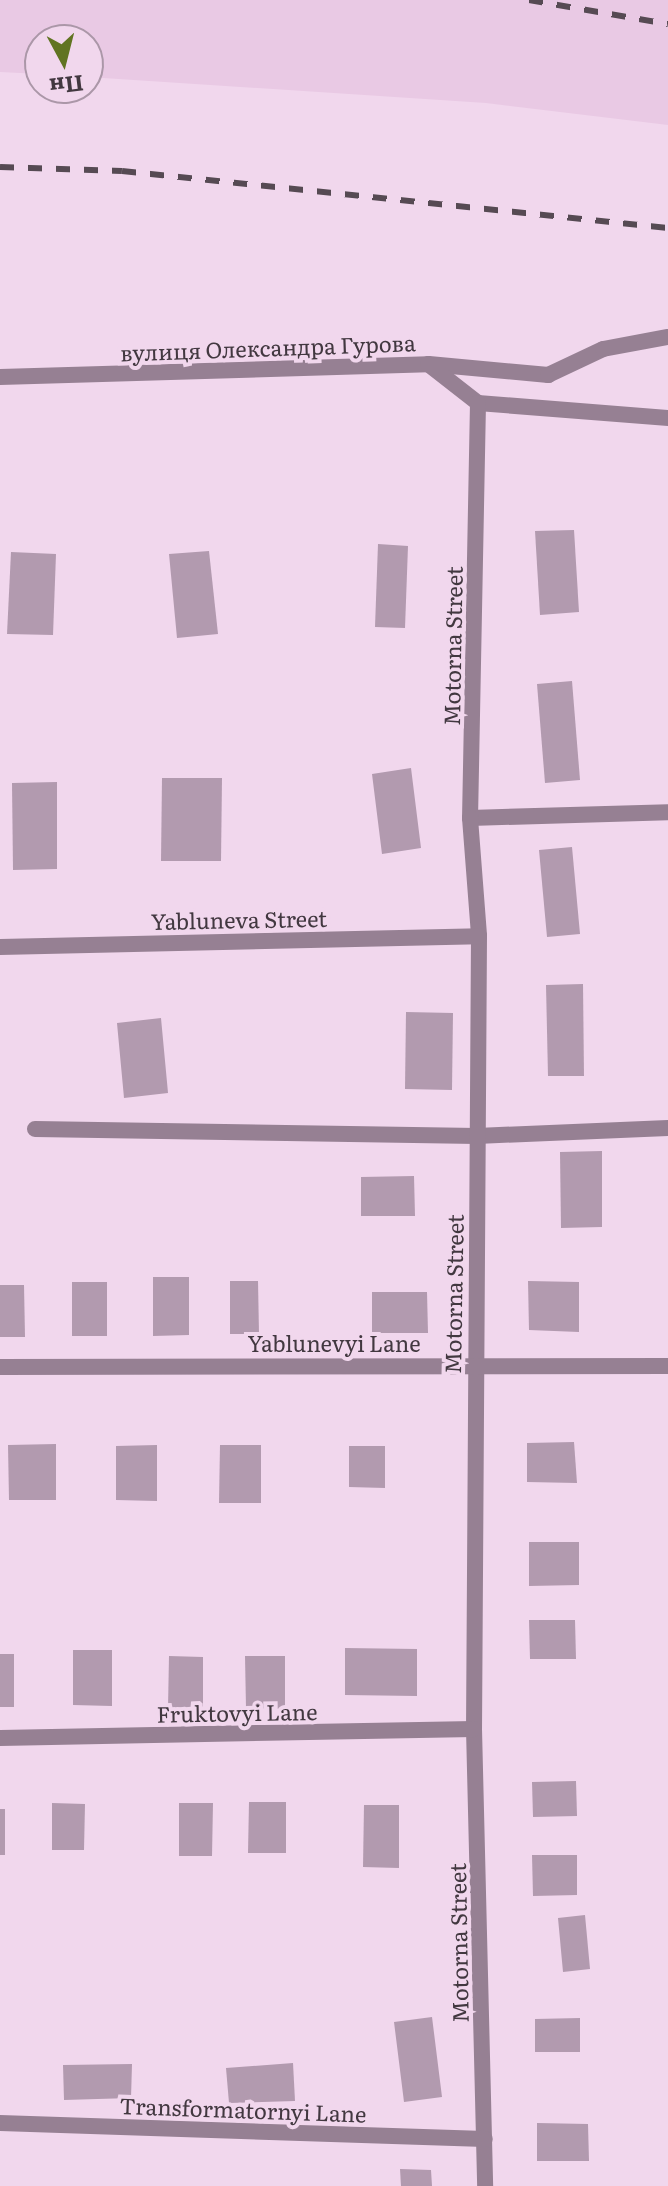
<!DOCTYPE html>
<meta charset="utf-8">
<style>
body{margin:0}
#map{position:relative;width:668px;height:2186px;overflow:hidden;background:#f1d7ed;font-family:Literata,serif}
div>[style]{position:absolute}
.built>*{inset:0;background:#e9c9e4}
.building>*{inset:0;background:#b29aaf}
.lane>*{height:16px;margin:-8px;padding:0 8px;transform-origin:8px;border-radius:8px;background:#968093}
.street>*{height:16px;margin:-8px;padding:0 8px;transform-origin:8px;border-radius:8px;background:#968093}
.rail>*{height:6px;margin-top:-3px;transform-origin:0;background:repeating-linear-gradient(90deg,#564a53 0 14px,transparent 0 28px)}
span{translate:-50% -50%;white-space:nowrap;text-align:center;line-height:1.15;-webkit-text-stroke:8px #f1d7ed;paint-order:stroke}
.street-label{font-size:22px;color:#423840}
.north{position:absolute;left:24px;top:24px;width:80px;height:80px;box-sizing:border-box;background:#f1d7ed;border:2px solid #ab97a8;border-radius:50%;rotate:173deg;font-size:22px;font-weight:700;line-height:32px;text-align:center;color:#423840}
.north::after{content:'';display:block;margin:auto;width:28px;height:36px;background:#617422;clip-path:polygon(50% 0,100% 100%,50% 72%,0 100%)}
</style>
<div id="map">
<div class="built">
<div style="clip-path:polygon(0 0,668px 0,668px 125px,486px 103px,88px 77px,88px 40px,40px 40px,40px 74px,0 72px)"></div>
</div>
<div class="building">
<div style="clip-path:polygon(574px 530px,579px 612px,540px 615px,535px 531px)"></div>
<div style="clip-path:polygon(378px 544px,408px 546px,405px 628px,375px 627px)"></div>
<div style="clip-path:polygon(209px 551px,218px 634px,177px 638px,169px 554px)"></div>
<div style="clip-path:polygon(11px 552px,56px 554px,53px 635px,7px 634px)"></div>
<div style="clip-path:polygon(572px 681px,580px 780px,545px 783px,537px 684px)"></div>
<div style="clip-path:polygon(411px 768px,421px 848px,382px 854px,372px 774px)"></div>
<div style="clip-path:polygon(162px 778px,222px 778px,221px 861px,161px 861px)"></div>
<div style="clip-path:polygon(57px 782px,57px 869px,13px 870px,12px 783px)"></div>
<div style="clip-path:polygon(572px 847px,580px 934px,547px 937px,539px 850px)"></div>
<div style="clip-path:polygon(583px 984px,584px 1076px,548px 1076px,546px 985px)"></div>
<div style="clip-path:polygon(406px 1012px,453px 1013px,452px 1090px,405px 1089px)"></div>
<div style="clip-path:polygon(161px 1018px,168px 1093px,124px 1098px,117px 1023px)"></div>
<div style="clip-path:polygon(602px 1151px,602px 1227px,561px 1228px,560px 1152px)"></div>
<div style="clip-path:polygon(414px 1176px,415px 1216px,361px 1216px,361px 1177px)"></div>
<div style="clip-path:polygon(153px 1277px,189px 1277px,189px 1335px,153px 1336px)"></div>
<div style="clip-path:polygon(230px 1281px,258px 1281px,259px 1334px,230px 1334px)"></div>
<div style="clip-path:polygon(528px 1281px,579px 1282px,579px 1332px,529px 1330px)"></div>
<div style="clip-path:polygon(72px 1282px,107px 1282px,107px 1336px,72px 1336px)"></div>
<div style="clip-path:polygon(0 1285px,24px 1285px,25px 1337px,0 1337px)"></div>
<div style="clip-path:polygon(372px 1292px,427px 1292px,428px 1333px,372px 1333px)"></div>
<div style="clip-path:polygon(574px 1442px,577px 1483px,527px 1482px,527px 1443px)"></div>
<div style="clip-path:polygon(56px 1444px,56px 1500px,9px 1500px,8px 1445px)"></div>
<div style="clip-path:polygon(157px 1445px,157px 1501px,116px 1500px,116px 1446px)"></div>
<div style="clip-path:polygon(220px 1445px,261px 1445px,261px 1503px,219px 1503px)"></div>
<div style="clip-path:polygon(349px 1446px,385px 1446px,385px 1488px,349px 1487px)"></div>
<div style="clip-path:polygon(529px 1542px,579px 1542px,579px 1585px,529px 1586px)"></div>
<div style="clip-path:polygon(529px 1620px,575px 1620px,576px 1659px,530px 1659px)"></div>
<div style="clip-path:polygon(345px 1648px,417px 1649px,417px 1696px,345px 1695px)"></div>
<div style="clip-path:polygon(73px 1650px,112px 1650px,112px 1706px,73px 1705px)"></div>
<div style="clip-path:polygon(0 1654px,14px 1654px,14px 1707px,0 1707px)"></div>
<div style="clip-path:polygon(169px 1656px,203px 1657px,203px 1708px,168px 1708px)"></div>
<div style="clip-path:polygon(245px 1656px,285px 1656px,285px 1709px,246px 1708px)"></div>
<div style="clip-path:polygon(576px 1781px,577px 1816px,533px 1817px,532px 1782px)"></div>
<div style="clip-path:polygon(249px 1802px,286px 1802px,286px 1853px,248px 1853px)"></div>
<div style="clip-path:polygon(52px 1803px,85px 1804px,84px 1850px,52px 1850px)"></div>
<div style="clip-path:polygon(179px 1803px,213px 1803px,212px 1856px,179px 1856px)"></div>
<div style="clip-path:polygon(364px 1805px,399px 1805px,399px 1868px,363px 1867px)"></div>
<div style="clip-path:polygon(0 1809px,5px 1809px,5px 1855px,0 1855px)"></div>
<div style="clip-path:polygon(532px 1855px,577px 1855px,577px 1895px,533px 1896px)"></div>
<div style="clip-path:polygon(585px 1915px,590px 1969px,563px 1972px,558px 1918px)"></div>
<div style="clip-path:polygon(432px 2017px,442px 2097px,404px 2102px,394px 2022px)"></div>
<div style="clip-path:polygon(580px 2018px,580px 2052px,535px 2052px,535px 2019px)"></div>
<div style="clip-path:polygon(293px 2063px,295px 2101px,229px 2103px,226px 2068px)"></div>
<div style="clip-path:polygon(132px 2064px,131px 2098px,64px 2100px,63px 2065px)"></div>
<div style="clip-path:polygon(537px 2123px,588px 2124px,589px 2161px,537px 2161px)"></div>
<div style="clip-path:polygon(400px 2169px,431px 2170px,432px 2186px,401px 2186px)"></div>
</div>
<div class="lane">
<div style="left:470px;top:818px;width:198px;rotate:-1.7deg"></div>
<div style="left:35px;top:1129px;width:442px;rotate:0.9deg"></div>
<div style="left:477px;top:1136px;width:191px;rotate:-2.4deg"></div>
</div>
<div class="street">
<div style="left:429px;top:364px;width:120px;rotate:5.3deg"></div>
<div style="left:548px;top:375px;width:61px;rotate:-25.3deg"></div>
<div style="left:603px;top:349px;width:66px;rotate:-10.5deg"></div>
<div style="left:0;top:377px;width:428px;rotate:-1.7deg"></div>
<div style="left:428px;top:364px;width:63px;rotate:38deg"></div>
<div style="left:478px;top:403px;width:191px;rotate:4.5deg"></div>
<div style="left:478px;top:403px;width:415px;rotate:91.1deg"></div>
<div style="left:470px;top:818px;width:118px;rotate:85.6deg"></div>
<div style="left:479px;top:936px;width:793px;rotate:90.36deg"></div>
<div style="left:474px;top:1729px;width:457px;rotate:88.6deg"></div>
<div style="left:0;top:947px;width:479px;rotate:-1.3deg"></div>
<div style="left:0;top:1367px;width:668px;rotate:-0.09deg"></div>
<div style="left:0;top:1738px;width:474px;rotate:-1.1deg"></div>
<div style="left:0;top:2123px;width:485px;rotate:1.9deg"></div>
</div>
<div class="rail">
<div style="left:529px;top:0;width:141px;rotate:9.8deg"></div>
<div style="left:0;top:167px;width:122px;rotate:1.9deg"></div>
<div style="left:122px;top:171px;width:549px;rotate:5.96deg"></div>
</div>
<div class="street-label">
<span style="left:268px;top:347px;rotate:-2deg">вулиця Олександра Гурова</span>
<span style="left:452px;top:646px;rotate:-89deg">Motorna Street</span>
<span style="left:239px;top:919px;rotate:-1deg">Yabluneva Street</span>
<span style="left:453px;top:1294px;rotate:-89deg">Motorna Street</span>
<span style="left:334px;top:1343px">Yablunevyi Lane</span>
<span style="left:237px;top:1712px;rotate:-1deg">Fruktovyi Lane</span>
<span style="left:458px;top:1943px;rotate:-91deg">Motorna Street</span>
<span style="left:243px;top:2109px;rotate:2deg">Transformatornyi Lane</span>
</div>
<div class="north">Пн</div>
</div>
